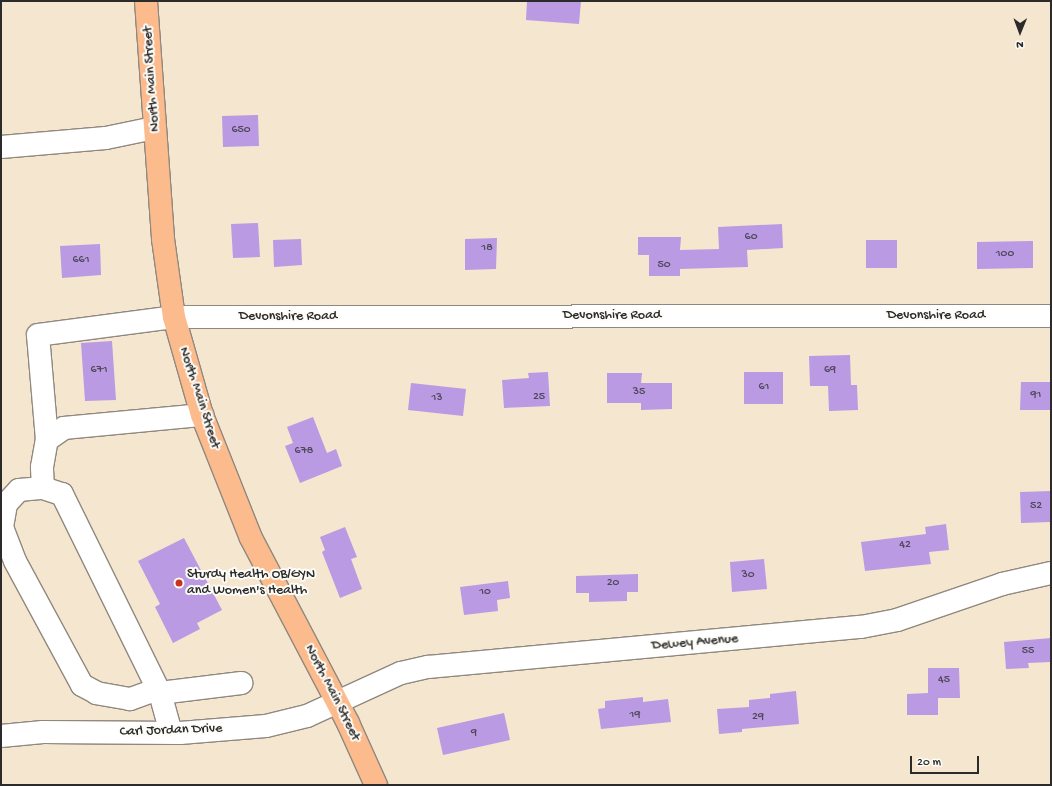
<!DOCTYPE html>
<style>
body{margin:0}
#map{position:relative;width:1052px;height:786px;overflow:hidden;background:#f5e6d0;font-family:"Gochi Hand",sans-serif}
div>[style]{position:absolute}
.building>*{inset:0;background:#ba9ae3}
.roads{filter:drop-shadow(1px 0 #90887e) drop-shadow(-1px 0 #90887e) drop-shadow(0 1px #90887e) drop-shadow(0 -1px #90887e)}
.minor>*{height:22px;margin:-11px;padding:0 11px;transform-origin:11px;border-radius:11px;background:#fff}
.major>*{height:22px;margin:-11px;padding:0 11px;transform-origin:11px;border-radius:11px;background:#fbbb8d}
.dots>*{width:11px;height:11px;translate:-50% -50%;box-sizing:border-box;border:2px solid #fdfcf7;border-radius:50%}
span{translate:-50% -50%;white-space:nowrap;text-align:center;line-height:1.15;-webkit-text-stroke:4px #fdfcf7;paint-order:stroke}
.number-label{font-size:12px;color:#4f4759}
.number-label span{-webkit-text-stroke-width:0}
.street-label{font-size:14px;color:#2b2b2b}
.poi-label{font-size:14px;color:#2b2b2b}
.left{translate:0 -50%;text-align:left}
.frame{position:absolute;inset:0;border:2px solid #2b2b2b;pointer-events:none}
.north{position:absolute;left:1000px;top:12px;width:40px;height:40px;-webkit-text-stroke:3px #fdfcf7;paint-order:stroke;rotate:181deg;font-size:11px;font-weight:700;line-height:16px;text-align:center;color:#2b2b2b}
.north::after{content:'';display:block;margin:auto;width:14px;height:18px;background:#2b2b2b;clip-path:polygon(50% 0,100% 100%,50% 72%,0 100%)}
.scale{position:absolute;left:910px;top:756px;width:69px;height:18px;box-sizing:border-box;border:2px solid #2b2b2b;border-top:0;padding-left:5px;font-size:12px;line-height:14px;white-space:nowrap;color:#2b2b2b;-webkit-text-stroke:3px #fdfcf7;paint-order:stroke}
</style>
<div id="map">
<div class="building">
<div style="clip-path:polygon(527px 1px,581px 1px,579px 24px,526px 20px)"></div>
<div style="clip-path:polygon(258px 115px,259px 146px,223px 147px,222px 116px)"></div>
<div style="clip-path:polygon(258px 223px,260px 257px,233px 258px,231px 224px)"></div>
<div style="clip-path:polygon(782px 224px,783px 248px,747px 250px,748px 267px,680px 269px,680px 276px,649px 276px,649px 255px,638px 255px,638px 237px,681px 237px,680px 250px,719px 249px,718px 227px)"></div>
<div style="clip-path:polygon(497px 238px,496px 269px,465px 270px,465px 239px)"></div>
<div style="clip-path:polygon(301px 239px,302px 265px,274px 267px,273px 240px)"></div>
<div style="clip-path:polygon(866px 240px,897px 240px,897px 268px,866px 268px)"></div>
<div style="clip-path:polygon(1033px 241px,1033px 268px,977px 269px,977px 242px)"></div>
<div style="clip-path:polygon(100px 244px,101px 275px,62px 278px,60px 246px)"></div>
<div style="clip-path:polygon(112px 341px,116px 400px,85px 401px,81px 343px)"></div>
<div style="clip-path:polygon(850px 355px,851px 385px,857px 385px,858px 410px,829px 411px,828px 386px,810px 386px,809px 356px)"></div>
<div style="clip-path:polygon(548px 372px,550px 406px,504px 408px,502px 380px,529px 378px,528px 373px)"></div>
<div style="clip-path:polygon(744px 372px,783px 372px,783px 404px,744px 404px)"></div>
<div style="clip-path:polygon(607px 373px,642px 373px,641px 383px,672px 383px,672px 409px,641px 410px,641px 403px,607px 403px)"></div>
<div style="clip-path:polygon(1021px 382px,1051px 382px,1051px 410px,1020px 410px)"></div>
<div style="clip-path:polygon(411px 383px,466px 389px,463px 416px,408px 410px)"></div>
<div style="clip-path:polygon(313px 417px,327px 453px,336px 449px,342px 466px,300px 483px,285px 446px,293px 443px,287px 427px)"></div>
<div style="clip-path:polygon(1051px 491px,1051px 522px,1021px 523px,1020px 492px)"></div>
<div style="clip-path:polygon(946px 524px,949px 550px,929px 552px,931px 564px,865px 571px,861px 542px,926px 534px,925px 527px)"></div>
<div style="clip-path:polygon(345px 527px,357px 557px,351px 559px,362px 589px,340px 598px,322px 552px,325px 550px,320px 537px)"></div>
<div style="clip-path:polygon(184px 538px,222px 610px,197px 623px,200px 629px,173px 643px,155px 607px,160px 604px,138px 561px)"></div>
<div style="clip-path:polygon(764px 559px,767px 589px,732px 592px,730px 562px)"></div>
<div style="clip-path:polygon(638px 574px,638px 592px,627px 592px,627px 601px,589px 602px,589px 593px,576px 593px,576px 576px)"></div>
<div style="clip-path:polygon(508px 581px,510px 598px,497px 600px,498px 611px,464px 615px,460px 587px)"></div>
<div style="clip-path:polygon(1051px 638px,1051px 662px,1028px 663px,1029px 668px,1006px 669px,1004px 642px)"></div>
<div style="clip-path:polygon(928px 668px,959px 668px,960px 698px,938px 698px,938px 715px,907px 715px,907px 694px,928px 693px)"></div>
<div style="clip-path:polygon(796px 691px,799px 724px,742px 729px,742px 732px,719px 734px,717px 709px,749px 707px,749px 700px,770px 698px,770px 694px)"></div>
<div style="clip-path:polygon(643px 697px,643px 702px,668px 699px,671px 722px,601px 729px,598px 709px,605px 708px,605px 701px)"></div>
<div style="clip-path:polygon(504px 713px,510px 740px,443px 755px,437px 728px)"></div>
</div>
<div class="roads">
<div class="minor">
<div style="left:1px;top:147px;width:105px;rotate:-4.9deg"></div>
<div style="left:106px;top:138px;width:49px;rotate:-11.8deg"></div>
<div style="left:47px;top:440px;width:105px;rotate:-94.9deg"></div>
<div style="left:38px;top:335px;width:137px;rotate:-7.5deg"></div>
<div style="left:174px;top:317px;width:877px;rotate:-0.07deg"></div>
<div style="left:43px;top:488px;width:21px;rotate:-93deg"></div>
<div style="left:42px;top:467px;width:27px;rotate:-80deg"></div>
<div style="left:47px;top:440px;width:21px;rotate:-35deg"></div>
<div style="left:64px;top:428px;width:139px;rotate:-5.4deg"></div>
<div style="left:158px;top:689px;width:30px;rotate:160deg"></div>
<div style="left:130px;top:699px;width:34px;rotate:-170deg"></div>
<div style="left:97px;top:693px;width:17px;rotate:-152deg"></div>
<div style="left:82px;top:685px;width:141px;rotate:-118.4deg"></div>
<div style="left:15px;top:561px;width:36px;rotate:-111deg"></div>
<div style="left:2px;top:527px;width:23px;rotate:-80deg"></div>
<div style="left:6px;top:504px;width:19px;rotate:-47deg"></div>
<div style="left:19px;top:490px;width:24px;rotate:-5deg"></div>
<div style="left:43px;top:488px;width:20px;rotate:18deg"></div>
<div style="left:62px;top:494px;width:222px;rotate:63.8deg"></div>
<div style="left:160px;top:693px;width:41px;rotate:74.6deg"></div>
<div style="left:160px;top:693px;width:82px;rotate:-7deg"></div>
<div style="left:1px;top:736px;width:42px;rotate:-5.4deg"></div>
<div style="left:43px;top:732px;width:137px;rotate:0.4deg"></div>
<div style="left:180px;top:733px;width:86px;rotate:-4.7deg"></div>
<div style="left:266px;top:726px;width:42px;rotate:-13.7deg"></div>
<div style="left:307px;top:716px;width:103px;rotate:-24.6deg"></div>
<div style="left:401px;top:673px;width:28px;rotate:-13deg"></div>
<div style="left:428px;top:667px;width:435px;rotate:-5.3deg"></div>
<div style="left:861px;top:627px;width:37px;rotate:-11deg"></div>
<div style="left:897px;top:620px;width:111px;rotate:-18.9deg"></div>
<div style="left:1002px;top:584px;width:50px;rotate:-12.7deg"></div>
</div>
<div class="major">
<div style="left:146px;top:1px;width:239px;rotate:85.9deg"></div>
<div style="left:163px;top:239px;width:79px;rotate:82deg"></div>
<div style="left:174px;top:317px;width:102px;rotate:74.1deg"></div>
<div style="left:202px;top:415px;width:132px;rotate:68.3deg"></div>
<div style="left:251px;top:538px;width:209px;rotate:62.3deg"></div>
<div style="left:348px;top:723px;width:68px;rotate:65.7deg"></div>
</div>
</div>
<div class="dots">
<div style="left:179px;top:583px;background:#c8321e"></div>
</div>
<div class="number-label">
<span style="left:241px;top:131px">650</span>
<span style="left:751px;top:238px">60</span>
<span style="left:487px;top:249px">18</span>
<span style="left:1005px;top:255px">100</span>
<span style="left:81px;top:261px">661</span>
<span style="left:664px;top:266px">50</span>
<span style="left:99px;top:371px">671</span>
<span style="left:830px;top:371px">69</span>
<span style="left:764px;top:388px">61</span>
<span style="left:639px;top:393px">35</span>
<span style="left:1036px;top:396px">91</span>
<span style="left:539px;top:398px">25</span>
<span style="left:437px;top:399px">13</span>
<span style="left:304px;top:452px">678</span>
<span style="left:1036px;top:507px">52</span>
<span style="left:905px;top:546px">42</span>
<span style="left:748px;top:576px">30</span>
<span style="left:613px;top:584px">20</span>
<span style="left:485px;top:593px">10</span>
<span style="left:1028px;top:652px">55</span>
<span style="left:944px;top:681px">45</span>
<span style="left:635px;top:716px">19</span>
<span style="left:758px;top:718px">29</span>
<span style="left:474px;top:734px">9</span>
</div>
<div class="street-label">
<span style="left:152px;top:79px;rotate:-94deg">North Main Street</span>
<span style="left:612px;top:316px">Devonshire Road</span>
<span style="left:936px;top:316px">Devonshire Road</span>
<span style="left:288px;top:317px">Devonshire Road</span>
<span style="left:199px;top:398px;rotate:72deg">North Main Street</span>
<span style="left:695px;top:643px;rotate:-5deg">Dewey Avenue</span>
<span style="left:332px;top:693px;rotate:63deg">North Main Street</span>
<span style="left:171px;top:731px;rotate:-2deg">Carl Jordan Drive</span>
</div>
<div class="poi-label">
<span class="left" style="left:187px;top:583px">Sturdy Health OB/GYN<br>and Women's Health</span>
</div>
<div class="frame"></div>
<div class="north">N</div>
<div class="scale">20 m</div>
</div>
